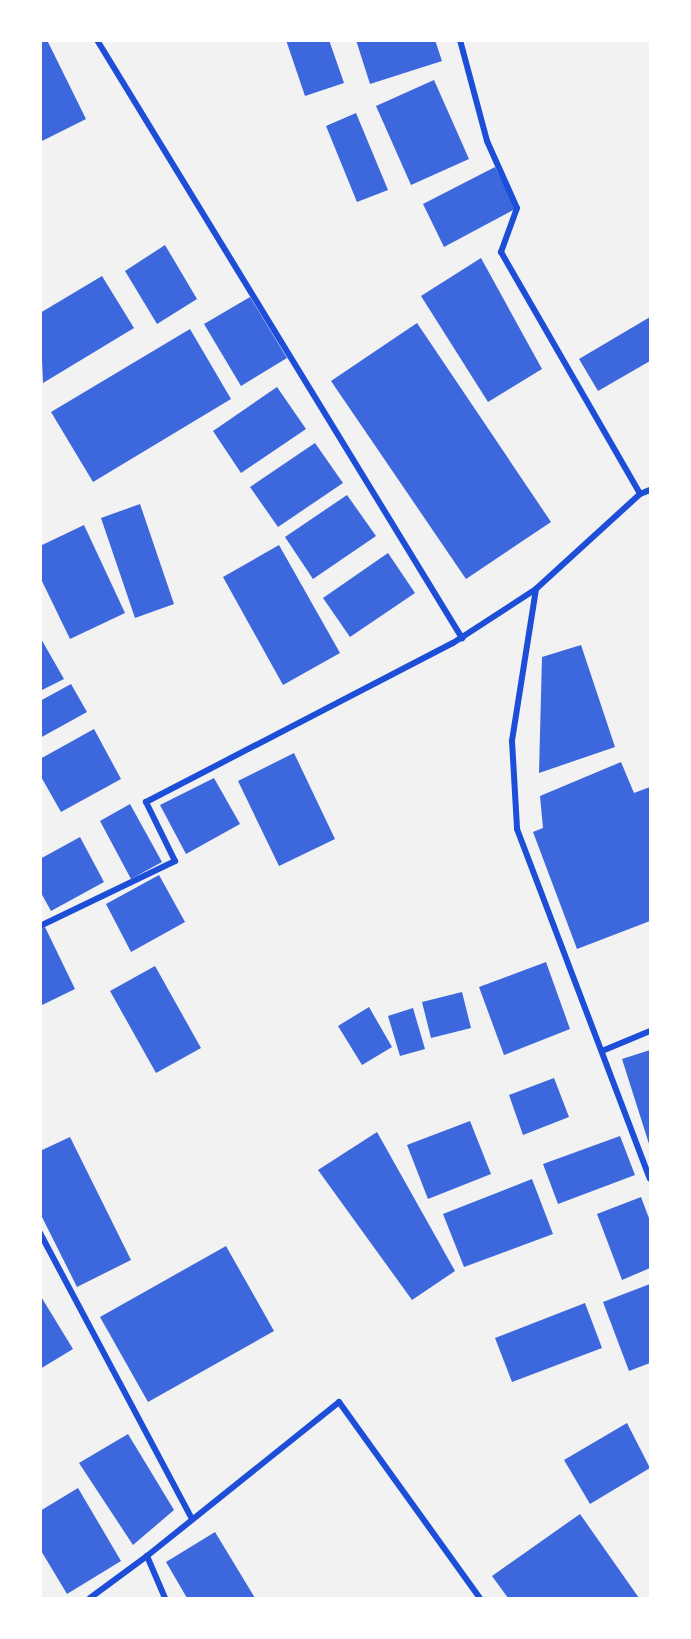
<!DOCTYPE html>
<style>
body{margin:0}
#map{position:relative;width:691px;height:1639px;overflow:hidden;background:#f2f2f2;font-family:Inter,sans-serif}
div>[style]{position:absolute}
.building>*{inset:0;background:#3d67dc}
.minor>*{height:6px;margin:-3px;padding:0 3px;transform-origin:3px;border-radius:3px;background:#1d4ed8}
span{translate:-50% -50%;white-space:nowrap;text-align:center;line-height:1.15;-webkit-text-stroke:6px #fff;paint-order:stroke}
.frame{position:absolute;inset:0;border:42px solid #fff;pointer-events:none}
</style>
<div id="map">
<div class="building">
<div style="clip-path:polygon(40px 40px,47px 40px,86px 119px,40px 142px)"></div>
<div style="clip-path:polygon(286px 40px,329px 40px,344px 83px,305px 96px)"></div>
<div style="clip-path:polygon(356px 40px,435px 40px,442px 61px,370px 84px)"></div>
<div style="clip-path:polygon(434px 80px,469px 159px,411px 185px,376px 106px)"></div>
<div style="clip-path:polygon(356px 113px,388px 190px,357px 202px,326px 126px)"></div>
<div style="clip-path:polygon(495px 167px,517px 208px,444px 247px,423px 204px)"></div>
<div style="clip-path:polygon(165px 245px,197px 299px,157px 324px,125px 271px)"></div>
<div style="clip-path:polygon(481px 258px,542px 369px,488px 402px,421px 296px)"></div>
<div style="clip-path:polygon(102px 276px,134px 328px,43px 383px,40px 313px)"></div>
<div style="clip-path:polygon(250px 297px,287px 358px,241px 386px,204px 324px)"></div>
<div style="clip-path:polygon(650px 317px,650px 361px,598px 391px,579px 359px)"></div>
<div style="clip-path:polygon(417px 323px,551px 522px,466px 579px,331px 381px)"></div>
<div style="clip-path:polygon(190px 329px,231px 399px,93px 482px,51px 412px)"></div>
<div style="clip-path:polygon(277px 387px,306px 429px,241px 473px,213px 431px)"></div>
<div style="clip-path:polygon(315px 443px,343px 483px,278px 527px,250px 487px)"></div>
<div style="clip-path:polygon(347px 495px,376px 536px,313px 579px,285px 537px)"></div>
<div style="clip-path:polygon(140px 504px,174px 604px,135px 618px,101px 518px)"></div>
<div style="clip-path:polygon(84px 525px,125px 613px,70px 639px,40px 577px,40px 546px)"></div>
<div style="clip-path:polygon(279px 545px,340px 653px,283px 685px,223px 577px)"></div>
<div style="clip-path:polygon(388px 553px,415px 593px,350px 637px,323px 598px)"></div>
<div style="clip-path:polygon(40px 637px,64px 679px,40px 691px)"></div>
<div style="clip-path:polygon(581px 645px,615px 747px,539px 773px,542px 657px)"></div>
<div style="clip-path:polygon(71px 684px,87px 712px,40px 738px,40px 701px)"></div>
<div style="clip-path:polygon(94px 729px,121px 779px,61px 812px,40px 775px,40px 759px)"></div>
<div style="clip-path:polygon(294px 753px,335px 839px,279px 866px,238px 781px)"></div>
<div style="clip-path:polygon(621px 762px,634px 793px,650px 787px,650px 921px,577px 949px,533px 832px,543px 828px,540px 796px)"></div>
<div style="clip-path:polygon(214px 778px,240px 824px,186px 854px,160px 805px)"></div>
<div style="clip-path:polygon(130px 804px,162px 862px,131px 879px,100px 821px)"></div>
<div style="clip-path:polygon(80px 837px,104px 882px,51px 911px,40px 891px,40px 859px)"></div>
<div style="clip-path:polygon(159px 875px,185px 922px,131px 952px,106px 904px)"></div>
<div style="clip-path:polygon(45px 927px,75px 989px,40px 1006px,40px 929px)"></div>
<div style="clip-path:polygon(546px 962px,570px 1029px,504px 1055px,479px 987px)"></div>
<div style="clip-path:polygon(155px 966px,201px 1048px,156px 1073px,110px 991px)"></div>
<div style="clip-path:polygon(462px 992px,471px 1028px,431px 1038px,422px 1002px)"></div>
<div style="clip-path:polygon(369px 1007px,392px 1047px,362px 1065px,338px 1026px)"></div>
<div style="clip-path:polygon(413px 1008px,425px 1049px,400px 1056px,388px 1016px)"></div>
<div style="clip-path:polygon(650px 1050px,650px 1147px,622px 1059px)"></div>
<div style="clip-path:polygon(554px 1078px,569px 1117px,523px 1135px,509px 1095px)"></div>
<div style="clip-path:polygon(470px 1121px,491px 1174px,428px 1199px,407px 1145px)"></div>
<div style="clip-path:polygon(377px 1132px,455px 1271px,412px 1300px,318px 1170px)"></div>
<div style="clip-path:polygon(620px 1136px,635px 1175px,558px 1204px,543px 1164px)"></div>
<div style="clip-path:polygon(70px 1137px,131px 1260px,77px 1287px,40px 1213px,40px 1151px)"></div>
<div style="clip-path:polygon(532px 1179px,553px 1234px,464px 1267px,443px 1214px)"></div>
<div style="clip-path:polygon(641px 1197px,650px 1221px,650px 1268px,622px 1280px,597px 1214px)"></div>
<div style="clip-path:polygon(226px 1246px,274px 1331px,148px 1402px,100px 1317px)"></div>
<div style="clip-path:polygon(650px 1284px,650px 1363px,629px 1371px,603px 1302px)"></div>
<div style="clip-path:polygon(40px 1295px,73px 1349px,40px 1369px)"></div>
<div style="clip-path:polygon(585px 1303px,602px 1348px,512px 1382px,495px 1338px)"></div>
<div style="clip-path:polygon(627px 1423px,650px 1468px,590px 1504px,564px 1460px)"></div>
<div style="clip-path:polygon(128px 1434px,174px 1510px,133px 1545px,79px 1463px)"></div>
<div style="clip-path:polygon(78px 1488px,121px 1561px,67px 1594px,40px 1549px,40px 1511px)"></div>
<div style="clip-path:polygon(580px 1514px,639px 1598px,508px 1598px,492px 1576px)"></div>
<div style="clip-path:polygon(215px 1532px,255px 1598px,187px 1598px,166px 1562px)"></div>
</div>
<div class="minor">
<div style="left:97px;top:40px;width:701px;rotate:58.6deg"></div>
<div style="left:460px;top:40px;width:105px;rotate:75deg"></div>
<div style="left:487px;top:141px;width:73px;rotate:65.9deg"></div>
<div style="left:517px;top:208px;width:47px;rotate:110deg"></div>
<div style="left:501px;top:252px;width:279px;rotate:60.1deg"></div>
<div style="left:640px;top:494px;width:141px;rotate:137.6deg"></div>
<div style="left:536px;top:589px;width:154px;rotate:99deg"></div>
<div style="left:512px;top:741px;width:88px;rotate:86.7deg"></div>
<div style="left:517px;top:829px;width:374px;rotate:69.2deg"></div>
<div style="left:640px;top:494px;width:11px;rotate:-22deg"></div>
<div style="left:40px;top:926px;width:150px;rotate:-25.7deg"></div>
<div style="left:175px;top:861px;width:66px;rotate:-116.2deg"></div>
<div style="left:146px;top:802px;width:346px;rotate:-27.4deg"></div>
<div style="left:453px;top:643px;width:99px;rotate:-33deg"></div>
<div style="left:602px;top:1051px;width:52px;rotate:-22.6deg"></div>
<div style="left:40px;top:1233px;width:322px;rotate:62deg"></div>
<div style="left:90px;top:1598px;width:71px;rotate:-36.4deg"></div>
<div style="left:165px;top:1598px;width:46px;rotate:-113.2deg"></div>
<div style="left:147px;top:1556px;width:246px;rotate:-38.7deg"></div>
<div style="left:339px;top:1402px;width:241px;rotate:54.3deg"></div>
</div>
<div class="frame"></div>
</div>
